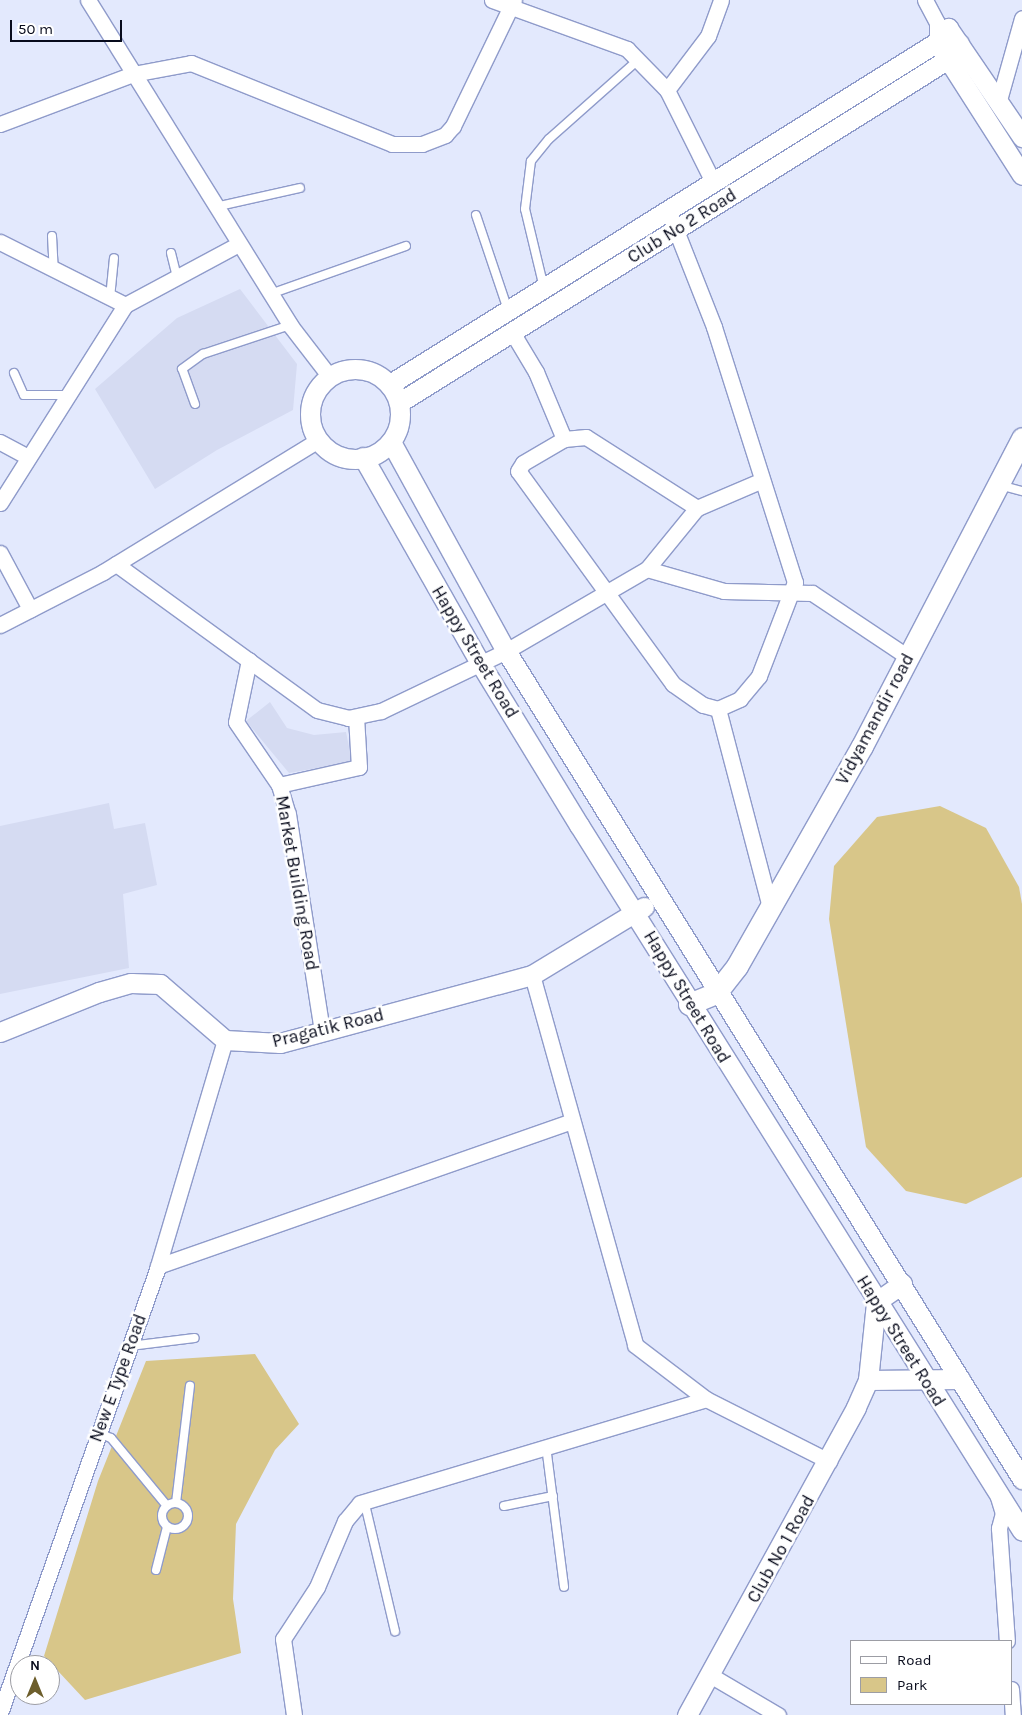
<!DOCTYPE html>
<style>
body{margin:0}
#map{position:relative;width:1022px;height:1715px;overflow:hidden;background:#e3e9fd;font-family:Karla,sans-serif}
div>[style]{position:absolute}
.built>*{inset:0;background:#d5dbf2}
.green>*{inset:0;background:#d8c689}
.roads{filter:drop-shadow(1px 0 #8f9bca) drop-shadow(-1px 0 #8f9bca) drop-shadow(0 1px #8f9bca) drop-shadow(0 -1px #8f9bca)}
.service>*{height:8px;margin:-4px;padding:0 4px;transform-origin:4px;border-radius:4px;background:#fff}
.service>.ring{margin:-4px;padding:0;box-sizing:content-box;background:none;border:8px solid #fff;border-radius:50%}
.minor>*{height:15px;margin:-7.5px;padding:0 7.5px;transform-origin:7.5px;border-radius:7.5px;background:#fff}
.tertiary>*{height:19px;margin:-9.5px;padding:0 9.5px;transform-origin:9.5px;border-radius:9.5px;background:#fff}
.tertiary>.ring{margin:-9.5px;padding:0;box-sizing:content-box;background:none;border:19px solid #fff;border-radius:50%}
.secondary>*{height:21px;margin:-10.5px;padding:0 10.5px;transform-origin:10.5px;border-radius:10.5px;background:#fff}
span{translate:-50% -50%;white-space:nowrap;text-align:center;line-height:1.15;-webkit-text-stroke:5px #fff;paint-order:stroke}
.street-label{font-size:18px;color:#080b1c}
.legend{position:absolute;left:850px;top:1640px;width:162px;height:65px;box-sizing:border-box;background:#fff;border:1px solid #9c9da4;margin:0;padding:6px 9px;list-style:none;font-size:15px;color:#080b1c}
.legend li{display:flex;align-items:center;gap:10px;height:25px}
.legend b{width:25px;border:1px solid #9c9da4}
.north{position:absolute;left:10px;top:1655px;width:50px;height:50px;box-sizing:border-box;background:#fff;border:1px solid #9c9da4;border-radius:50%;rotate:0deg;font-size:14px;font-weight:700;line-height:20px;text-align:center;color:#080b1c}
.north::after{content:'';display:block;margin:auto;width:18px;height:22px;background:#6d5e2c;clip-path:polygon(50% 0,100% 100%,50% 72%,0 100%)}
.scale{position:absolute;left:10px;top:20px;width:112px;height:22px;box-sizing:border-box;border:2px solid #080b1c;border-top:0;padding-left:6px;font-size:15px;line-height:18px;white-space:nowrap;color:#080b1c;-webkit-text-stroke:4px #fff;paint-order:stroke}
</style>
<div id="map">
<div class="built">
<div style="clip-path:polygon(240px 289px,297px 364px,293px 410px,217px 450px,155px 489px,95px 389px,177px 318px)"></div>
<div style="clip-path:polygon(270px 702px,287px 728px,314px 735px,346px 732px,352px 762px,289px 773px,246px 721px)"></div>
<div style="clip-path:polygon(109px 803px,114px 829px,145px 823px,157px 885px,123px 894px,129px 968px,0 994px,0 826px)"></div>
</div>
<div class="green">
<div style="clip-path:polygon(940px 806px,986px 828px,1019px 887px,1022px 904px,1022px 1177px,966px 1204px,906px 1191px,866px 1147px,829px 919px,834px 866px,877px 817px)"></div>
<div style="clip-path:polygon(255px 1354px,299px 1424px,275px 1450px,236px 1524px,233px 1599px,241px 1653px,85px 1700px,44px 1656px,98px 1481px,146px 1361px)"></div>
</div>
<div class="roads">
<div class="service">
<div style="left:215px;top:207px;width:87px;rotate:-12.6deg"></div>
<div style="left:476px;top:215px;width:100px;rotate:71.4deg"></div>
<div style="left:52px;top:236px;width:34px;rotate:87deg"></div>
<div style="left:171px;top:253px;width:25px;rotate:76deg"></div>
<div style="left:544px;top:288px;width:81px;rotate:-103.5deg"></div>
<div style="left:525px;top:209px;width:48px;rotate:-82.9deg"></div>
<div style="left:531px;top:161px;width:28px;rotate:-51deg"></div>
<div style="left:549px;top:139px;width:119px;rotate:-41.6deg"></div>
<div style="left:273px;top:293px;width:141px;rotate:-19.5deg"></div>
<div style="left:110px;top:298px;width:40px;rotate:-84.3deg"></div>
<div style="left:14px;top:373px;width:24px;rotate:66deg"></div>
<div style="left:24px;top:395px;width:43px"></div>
<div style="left:195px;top:404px;width:37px;rotate:-110deg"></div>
<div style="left:182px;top:369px;width:26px;rotate:-36deg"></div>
<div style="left:203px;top:354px;width:92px;rotate:-18.4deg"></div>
<div style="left:999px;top:485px;width:24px;rotate:15deg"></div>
<div style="left:130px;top:1346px;width:65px;rotate:-7deg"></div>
<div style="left:99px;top:1433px;width:13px;rotate:23deg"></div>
<div style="left:111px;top:1438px;width:88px;rotate:50.5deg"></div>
<div style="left:546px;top:1446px;width:142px;rotate:82.7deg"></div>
<div style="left:364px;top:1500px;width:135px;rotate:76.7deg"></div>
<div style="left:176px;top:1503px;width:118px;rotate:-83.2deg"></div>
<div class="ring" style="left:162px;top:1503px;width:18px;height:18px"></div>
<div style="left:504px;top:1506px;width:50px;rotate:-11.5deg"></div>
<div style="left:156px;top:1570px;width:44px;rotate:-75.7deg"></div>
</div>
<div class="minor">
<div style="left:88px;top:0;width:383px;rotate:58.1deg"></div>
<div style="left:290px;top:325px;width:66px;rotate:52.4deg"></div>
<div style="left:492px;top:0;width:144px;rotate:19.9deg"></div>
<div style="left:627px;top:49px;width:57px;rotate:45.7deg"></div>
<div style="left:667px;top:90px;width:103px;rotate:63.4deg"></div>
<div style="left:925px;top:0;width:26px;rotate:62deg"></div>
<div style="left:937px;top:23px;width:19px;rotate:90deg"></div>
<div style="left:667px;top:90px;width:68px;rotate:-52.8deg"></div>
<div style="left:708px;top:36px;width:38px;rotate:-70deg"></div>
<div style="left:999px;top:100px;width:85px;rotate:-74.3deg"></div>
<div style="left:0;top:124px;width:142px;rotate:-20.6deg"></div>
<div style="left:133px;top:74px;width:59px;rotate:-10.7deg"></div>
<div style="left:191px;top:63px;width:217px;rotate:21.9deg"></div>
<div style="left:392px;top:144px;width:30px"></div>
<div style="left:422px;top:144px;width:25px;rotate:-21deg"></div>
<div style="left:445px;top:135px;width:12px;rotate:-48deg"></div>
<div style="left:453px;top:126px;width:140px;rotate:-64.2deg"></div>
<div style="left:668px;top:210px;width:126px;rotate:68.5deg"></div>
<div style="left:714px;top:327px;width:268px;rotate:72.4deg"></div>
<div style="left:795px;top:582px;width:101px;rotate:111deg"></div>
<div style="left:759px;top:676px;width:30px;rotate:130deg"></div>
<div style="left:740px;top:699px;width:24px;rotate:156deg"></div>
<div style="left:718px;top:709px;width:16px;rotate:-165deg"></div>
<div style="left:703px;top:705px;width:37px;rotate:-145deg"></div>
<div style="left:673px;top:684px;width:263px;rotate:-126deg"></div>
<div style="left:518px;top:471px;width:9px;rotate:-58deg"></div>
<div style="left:523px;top:463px;width:48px;rotate:-30.3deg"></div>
<div style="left:564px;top:439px;width:22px;rotate:-5deg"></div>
<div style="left:586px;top:437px;width:132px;rotate:32.6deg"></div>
<div style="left:0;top:242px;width:140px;rotate:26.7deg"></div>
<div style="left:512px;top:332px;width:47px;rotate:59deg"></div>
<div style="left:536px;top:372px;width:73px;rotate:67.3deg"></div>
<div style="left:0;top:442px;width:32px;rotate:28deg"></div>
<div style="left:0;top:503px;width:234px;rotate:-57.7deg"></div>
<div style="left:125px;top:305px;width:129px;rotate:-28.2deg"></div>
<div style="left:0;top:553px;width:64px;rotate:61.8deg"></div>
<div style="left:116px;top:564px;width:248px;rotate:36deg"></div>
<div style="left:317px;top:710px;width:32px;rotate:14deg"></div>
<div style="left:348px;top:718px;width:34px;rotate:-12deg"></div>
<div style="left:381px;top:711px;width:139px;rotate:-25.6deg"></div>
<div style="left:506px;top:651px;width:163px;rotate:-30.2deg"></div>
<div style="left:647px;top:569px;width:79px;rotate:-50.7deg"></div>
<div style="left:697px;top:508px;width:69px;rotate:-23.2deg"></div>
<div style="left:647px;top:569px;width:80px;rotate:15.9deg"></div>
<div style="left:724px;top:591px;width:88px;rotate:1.3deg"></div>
<div style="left:812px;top:593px;width:115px;rotate:33.7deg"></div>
<div style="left:0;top:625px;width:116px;rotate:-27.2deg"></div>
<div style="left:103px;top:572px;width:252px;rotate:-31.5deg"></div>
<div style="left:249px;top:660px;width:63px;rotate:101.8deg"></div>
<div style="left:236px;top:722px;width:76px;rotate:55.7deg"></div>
<div style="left:279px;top:785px;width:30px;rotate:73deg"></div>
<div style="left:288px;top:814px;width:220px;rotate:81.1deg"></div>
<div style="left:718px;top:709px;width:202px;rotate:75.3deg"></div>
<div style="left:279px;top:785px;width:82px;rotate:-12.7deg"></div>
<div style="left:359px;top:767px;width:50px;rotate:-93.4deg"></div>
<div style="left:532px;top:975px;width:384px;rotate:74.4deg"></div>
<div style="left:635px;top:1345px;width:89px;rotate:37.3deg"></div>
<div style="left:706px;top:1399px;width:138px;rotate:26.8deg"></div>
<div style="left:158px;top:1266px;width:438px;rotate:-19.3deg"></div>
<div style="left:998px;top:1497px;width:17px;rotate:73deg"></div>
<div style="left:1003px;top:1513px;width:16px;rotate:105deg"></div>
<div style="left:999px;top:1528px;width:113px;rotate:86deg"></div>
<div style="left:710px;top:1675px;width:79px;rotate:30.5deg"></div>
<div style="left:1011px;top:1689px;width:26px;rotate:86deg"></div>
<div style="left:0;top:1713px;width:474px;rotate:-70.5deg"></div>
<div style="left:158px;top:1266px;width:236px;rotate:-73.5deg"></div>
<div style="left:294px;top:1715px;width:77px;rotate:-98.2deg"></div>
<div style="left:283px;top:1639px;width:62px;rotate:-56.8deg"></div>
<div style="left:317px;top:1587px;width:72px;rotate:-67deg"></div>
<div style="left:345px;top:1521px;width:23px;rotate:-50deg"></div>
<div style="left:360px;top:1503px;width:361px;rotate:-16.7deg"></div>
</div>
<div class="tertiary">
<div style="left:942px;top:50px;width:148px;rotate:57.4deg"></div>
<div class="ring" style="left:310px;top:369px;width:71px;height:71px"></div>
<div style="left:390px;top:384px;width:645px;rotate:-32.01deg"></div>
<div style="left:937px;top:42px;width:18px;rotate:-52deg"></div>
<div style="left:948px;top:28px;width:132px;rotate:55.8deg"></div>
<div style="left:400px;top:402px;width:646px;rotate:-32.04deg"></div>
<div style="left:948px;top:59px;width:19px;rotate:-54deg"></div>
<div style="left:391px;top:442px;width:239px;rotate:61.2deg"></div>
<div style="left:506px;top:651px;width:976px;rotate:58.07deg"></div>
<div style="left:363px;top:457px;width:237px;rotate:60.4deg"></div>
<div style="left:480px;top:663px;width:190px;rotate:58.6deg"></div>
<div style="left:579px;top:825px;width:833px;rotate:57.89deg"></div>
<div style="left:0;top:1032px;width:107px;rotate:-22deg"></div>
<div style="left:99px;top:992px;width:33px;rotate:-16deg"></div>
<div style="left:131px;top:983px;width:29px;rotate:2deg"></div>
<div style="left:160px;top:984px;width:86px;rotate:40.7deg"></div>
<div style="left:225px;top:1040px;width:55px;rotate:3.1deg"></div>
<div style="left:280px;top:1043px;width:261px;rotate:-15.1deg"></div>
<div style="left:532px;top:975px;width:131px;rotate:-31.3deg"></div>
<div style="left:868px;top:1380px;width:92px;rotate:-0.6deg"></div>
<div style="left:687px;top:1715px;width:351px;rotate:-61.2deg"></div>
<div style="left:856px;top:1407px;width:30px;rotate:-66deg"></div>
<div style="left:868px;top:1380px;width:78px;rotate:-84.1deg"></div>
<div style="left:876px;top:1302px;width:32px;rotate:-35deg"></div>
</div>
<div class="secondary">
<div style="left:689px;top:1004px;width:29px;rotate:-22deg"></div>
<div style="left:716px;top:993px;width:34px;rotate:-52deg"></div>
<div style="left:737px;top:966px;width:253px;rotate:-60.4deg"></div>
<div style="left:862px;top:746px;width:347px;rotate:-62.5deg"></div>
</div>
</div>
<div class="street-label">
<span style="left:682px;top:226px;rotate:-32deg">Club No 2 Road</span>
<span style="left:475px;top:652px;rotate:59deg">Happy Street Road</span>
<span style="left:875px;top:719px;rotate:-62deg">Vidyamandir road</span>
<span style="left:297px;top:883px;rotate:80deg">Market Building Road</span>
<span style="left:687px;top:997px;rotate:59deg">Happy Street Road</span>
<span style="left:328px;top:1028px;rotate:-14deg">Pragatik Road</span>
<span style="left:901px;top:1341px;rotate:58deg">Happy Street Road</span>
<span style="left:118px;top:1378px;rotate:-70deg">New E Type Road</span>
<span style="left:781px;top:1549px;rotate:-61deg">Club No 1 Road</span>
</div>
<ul class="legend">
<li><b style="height:6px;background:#fff"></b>Road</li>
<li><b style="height:14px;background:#d8c689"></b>Park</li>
</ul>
<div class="north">N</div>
<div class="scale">50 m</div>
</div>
